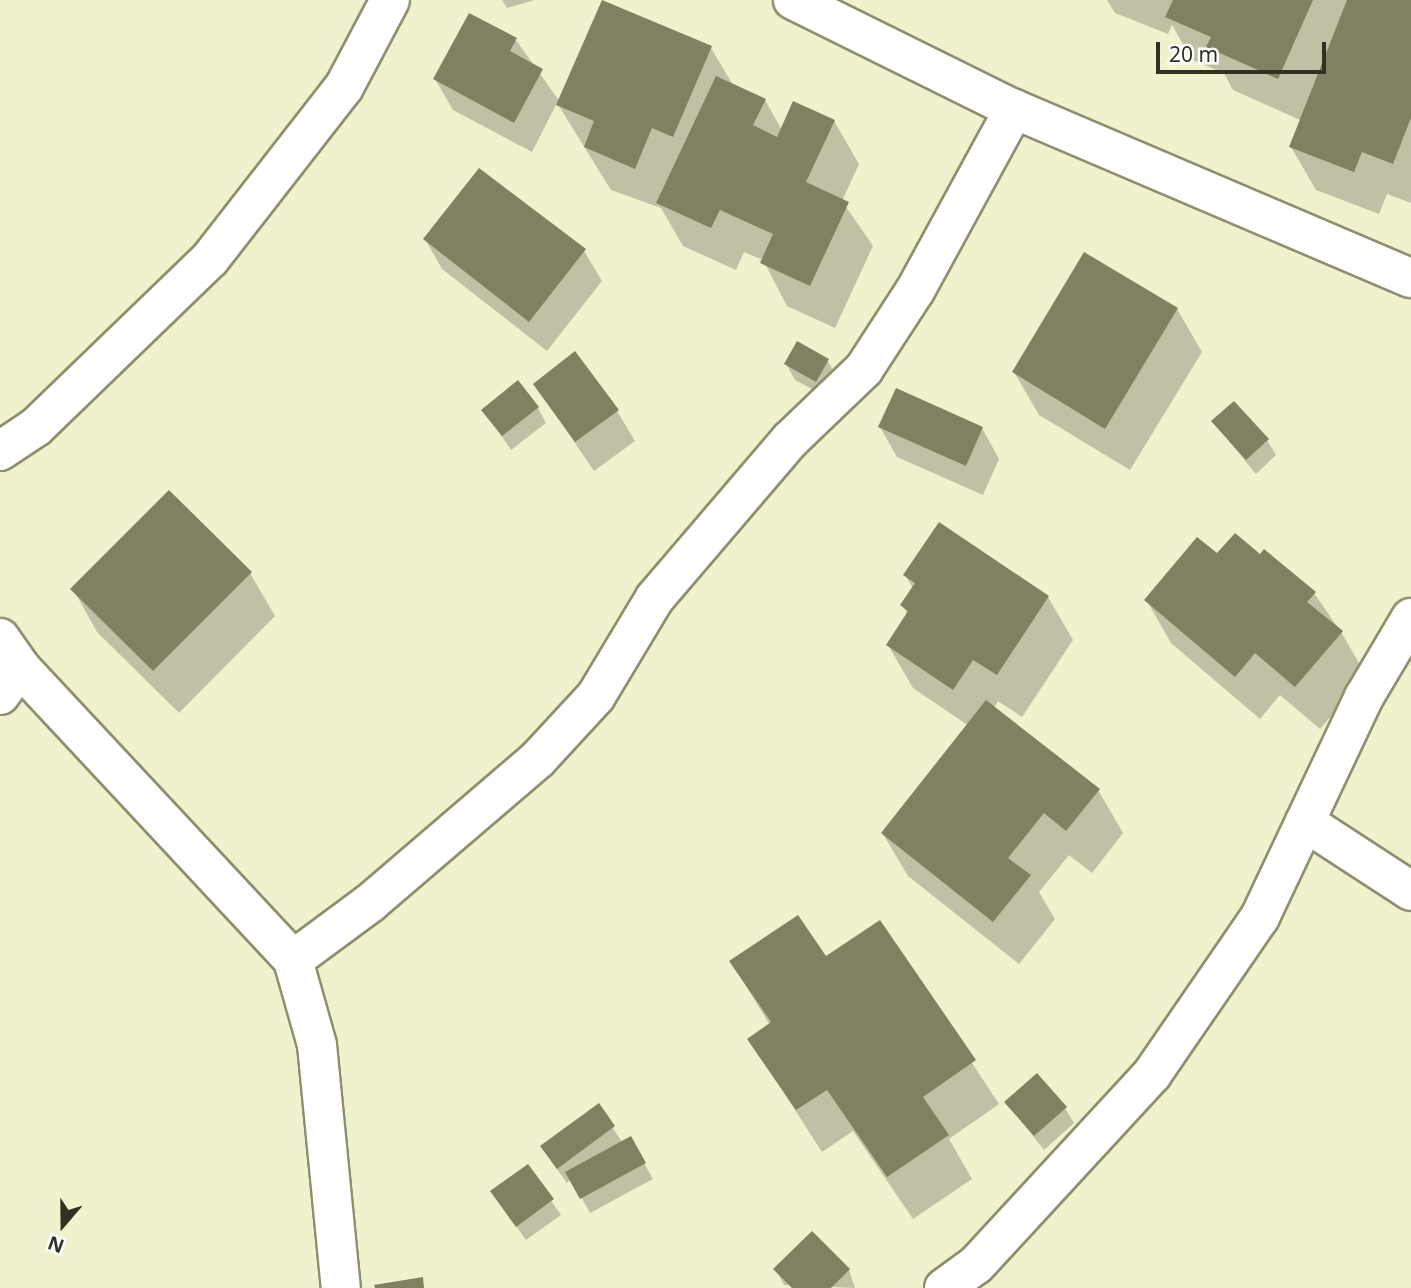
<!DOCTYPE html>
<style>
body{margin:0}
#map{position:relative;width:1411px;height:1288px;overflow:hidden;background:#f0f2cd;font-family:"Noto Sans",sans-serif}
div>[style]{position:absolute}
.shadow>*{inset:0;background:#0003}
.building>*{inset:0;background:#808160}
.roads{filter:drop-shadow(2px 0 #8e8f6e) drop-shadow(-2px 0 #8e8f6e) drop-shadow(0 2px #8e8f6e) drop-shadow(0 -2px #8e8f6e)}
.minor>*{height:38px;margin:-19px;padding:0 19px;transform-origin:19px;border-radius:19px;background:#fff}
span{translate:-50% -50%;white-space:nowrap;text-align:center;line-height:1.15;-webkit-text-stroke:5px #fff;paint-order:stroke}
.north{position:absolute;left:28px;top:1190px;width:70px;height:70px;-webkit-text-stroke:5px #fff;paint-order:stroke;rotate:200deg;font-size:19px;font-weight:700;line-height:28px;text-align:center;color:#303123}
.north::after{content:'';display:block;margin:auto;width:24px;height:32px;background:#303123;clip-path:polygon(50% 0,100% 100%,50% 72%,0 100%)}
.scale{position:absolute;left:1156px;top:42px;width:170px;height:32px;box-sizing:border-box;border:4px solid #303123;border-top:0;padding-left:9px;font-size:21px;line-height:24px;white-space:nowrap;color:#303123;-webkit-text-stroke:5px #fff;paint-order:stroke}
</style>
<div id="map">
<div class="shadow">
<div style="clip-path:polygon(502px 0,535px 0,507px 8px)"></div>
<div style="clip-path:polygon(1107px 0,1411px 0,1411px 203px,1387px 194px,1379px 214px,1316px 190px,1291px 147px,1302px 121px,1233px 90px,1224px 73px,1192px 60px,1172px 25px,1168px 34px,1115px 13px)"></div>
<div style="clip-path:polygon(516px 40px,560px 102px,711px 48px,733px 85px,765px 100px,782px 130px,834px 121px,859px 164px,842px 201px,873px 246px,835px 328px,787px 306px,763px 260px,744px 252px,736px 270px,683px 246px,661px 208px,611px 190px,557px 103px,532px 152px,453px 110px,435px 79px)"></div>
<div style="clip-path:polygon(425px 239px,584px 251px,602px 281px,547px 351px,442px 269px)"></div>
<div style="clip-path:polygon(1177px 309px,1202px 352px,1130px 470px,1039px 415px,1014px 372px)"></div>
<div style="clip-path:polygon(827px 360px,836px 375px,825px 396px,795px 380px,786px 364px)"></div>
<div style="clip-path:polygon(535px 384px,617px 411px,635px 441px,594px 471px)"></div>
<div style="clip-path:polygon(538px 408px,546px 423px,511px 450px,484px 410px)"></div>
<div style="clip-path:polygon(1213px 422px,1267px 440px,1276px 455px,1256px 474px)"></div>
<div style="clip-path:polygon(880px 427px,982px 428px,999px 459px,983px 495px,897px 457px)"></div>
<div style="clip-path:polygon(1218px 556px,1260px 556px,1314px 593px,1341px 632px,1366px 675px,1320px 729px,1280px 695px,1260px 719px,1171px 643px,1147px 601px)"></div>
<div style="clip-path:polygon(250px 573px,275px 616px,179px 713px,97px 632px,73px 589px)"></div>
<div style="clip-path:polygon(905px 575px,1048px 597px,1073px 640px,1022px 717px,998px 701px,994px 708px,1098px 790px,1123px 833px,1092px 873px,1069px 855px,1039px 892px,1055px 919px,1019px 964px,908px 876px,883px 834px,969px 726px,913px 688px,888px 645px,908px 615px,902px 605px,913px 588px)"></div>
<div style="clip-path:polygon(879px 922px,999px 1104px,949px 1139px,972px 1179px,913px 1219px,853px 1131px,822px 1152px,749px 1039px,770px 1025px,731px 962px,825px 958px)"></div>
<div style="clip-path:polygon(1007px 1103px,1065px 1108px,1074px 1123px,1044px 1150px)"></div>
<div style="clip-path:polygon(598px 1106px,622px 1142px,630px 1138px,653px 1179px,590px 1213px,571px 1179px,567px 1183px,551px 1161px)"></div>
<div style="clip-path:polygon(527px 1166px,561px 1215px,526px 1240px,492px 1192px)"></div>
<div style="clip-path:polygon(812px 1233px,849px 1270px,855px 1288px,784px 1285px,776px 1270px)"></div>
</div>
<div class="building">
<div style="clip-path:polygon(602px 0,712px 46px,673px 137px,652px 128px,635px 169px,584px 147px,594px 121px,556px 105px)"></div>
<div style="clip-path:polygon(1173px 0,1313px 0,1278px 79px,1206px 47px,1211px 37px,1165px 17px)"></div>
<div style="clip-path:polygon(1347px 0,1411px 0,1411px 118px,1393px 164px,1362px 152px,1354px 172px,1289px 147px)"></div>
<div style="clip-path:polygon(469px 13px,517px 38px,510px 51px,543px 69px,514px 123px,433px 79px)"></div>
<div style="clip-path:polygon(716px 76px,766px 99px,753px 125px,777px 137px,793px 101px,835px 120px,806px 182px,849px 202px,810px 286px,760px 263px,773px 234px,720px 210px,711px 228px,656px 203px)"></div>
<div style="clip-path:polygon(479px 168px,586px 249px,529px 322px,423px 239px)"></div>
<div style="clip-path:polygon(1084px 252px,1178px 308px,1105px 429px,1012px 372px)"></div>
<div style="clip-path:polygon(797px 341px,829px 359px,816px 382px,784px 364px)"></div>
<div style="clip-path:polygon(575px 351px,619px 410px,575px 442px,533px 384px)"></div>
<div style="clip-path:polygon(518px 380px,539px 407px,502px 436px,481px 410px)"></div>
<div style="clip-path:polygon(896px 388px,983px 427px,966px 466px,878px 427px)"></div>
<div style="clip-path:polygon(1234px 401px,1269px 439px,1246px 460px,1211px 421px)"></div>
<div style="clip-path:polygon(169px 490px,252px 572px,153px 671px,70px 589px)"></div>
<div style="clip-path:polygon(939px 522px,1049px 596px,997px 675px,973px 660px,953px 690px,886px 645px,908px 611px,900px 605px,915px 583px,903px 575px)"></div>
<div style="clip-path:polygon(1235px 533px,1260px 554px,1264px 549px,1316px 592px,1307px 602px,1343px 631px,1295px 687px,1255px 653px,1235px 677px,1144px 600px,1197px 537px,1217px 553px)"></div>
<div style="clip-path:polygon(986px 700px,1100px 789px,1066px 831px,1044px 813px,1008px 858px,1031px 875px,993px 922px,881px 833px)"></div>
<div style="clip-path:polygon(798px 915px,826px 956px,880px 920px,976px 1060px,923px 1097px,949px 1135px,887px 1177px,827px 1090px,796px 1110px,747px 1039px,771px 1022px,729px 961px)"></div>
<div style="clip-path:polygon(1037px 1073px,1067px 1107px,1034px 1136px,1004px 1102px)"></div>
<div style="clip-path:polygon(599px 1103px,615px 1126px,557px 1169px,540px 1146px)"></div>
<div style="clip-path:polygon(631px 1136px,646px 1163px,580px 1199px,565px 1172px)"></div>
<div style="clip-path:polygon(528px 1164px,554px 1199px,516px 1227px,490px 1191px)"></div>
<div style="clip-path:polygon(812px 1231px,850px 1269px,831px 1288px,792px 1288px,773px 1269px)"></div>
<div style="clip-path:polygon(423px 1277px,424px 1288px,375px 1288px,374px 1285px)"></div>
</div>
<div class="roads">
<div class="minor">
<div style="left:793px;top:0;width:246px;rotate:26.3deg"></div>
<div style="left:1014px;top:109px;width:431px;rotate:23.1deg"></div>
<div style="left:0;top:451px;width:43px;rotate:-33.7deg"></div>
<div style="left:36px;top:427px;width:242px;rotate:-44deg"></div>
<div style="left:210px;top:259px;width:218px;rotate:-52.1deg"></div>
<div style="left:344px;top:87px;width:98px;rotate:-62.1deg"></div>
<div style="left:0;top:638px;width:35px;rotate:55deg"></div>
<div style="left:20px;top:667px;width:400px;rotate:47deg"></div>
<div style="left:293px;top:960px;width:88px;rotate:74.2deg"></div>
<div style="left:317px;top:1045px;width:244px;rotate:84.4deg"></div>
<div style="left:0;top:695px;width:34px;rotate:-54deg"></div>
<div style="left:1305px;top:822px;width:126px;rotate:33.1deg"></div>
<div style="left:293px;top:960px;width:96px;rotate:-36.5deg"></div>
<div style="left:370px;top:903px;width:220px;rotate:-40.6deg"></div>
<div style="left:537px;top:760px;width:87px;rotate:-47.3deg"></div>
<div style="left:596px;top:696px;width:114px;rotate:-59deg"></div>
<div style="left:655px;top:598px;width:208px;rotate:-49.5deg"></div>
<div style="left:790px;top:440px;width:103px;rotate:-43.8deg"></div>
<div style="left:864px;top:369px;width:95px;rotate:-57deg"></div>
<div style="left:916px;top:289px;width:205px;rotate:-61.4deg"></div>
<div style="left:944px;top:1288px;width:39px;rotate:-36deg"></div>
<div style="left:976px;top:1265px;width:260px;rotate:-47.3deg"></div>
<div style="left:1152px;top:1074px;width:191px;rotate:-55.5deg"></div>
<div style="left:1260px;top:917px;width:243px;rotate:-64.7deg"></div>
<div style="left:1364px;top:697px;width:92px;rotate:-59.3deg"></div>
</div>
</div>
<div class="north">N</div>
<div class="scale">20 m</div>
</div>
